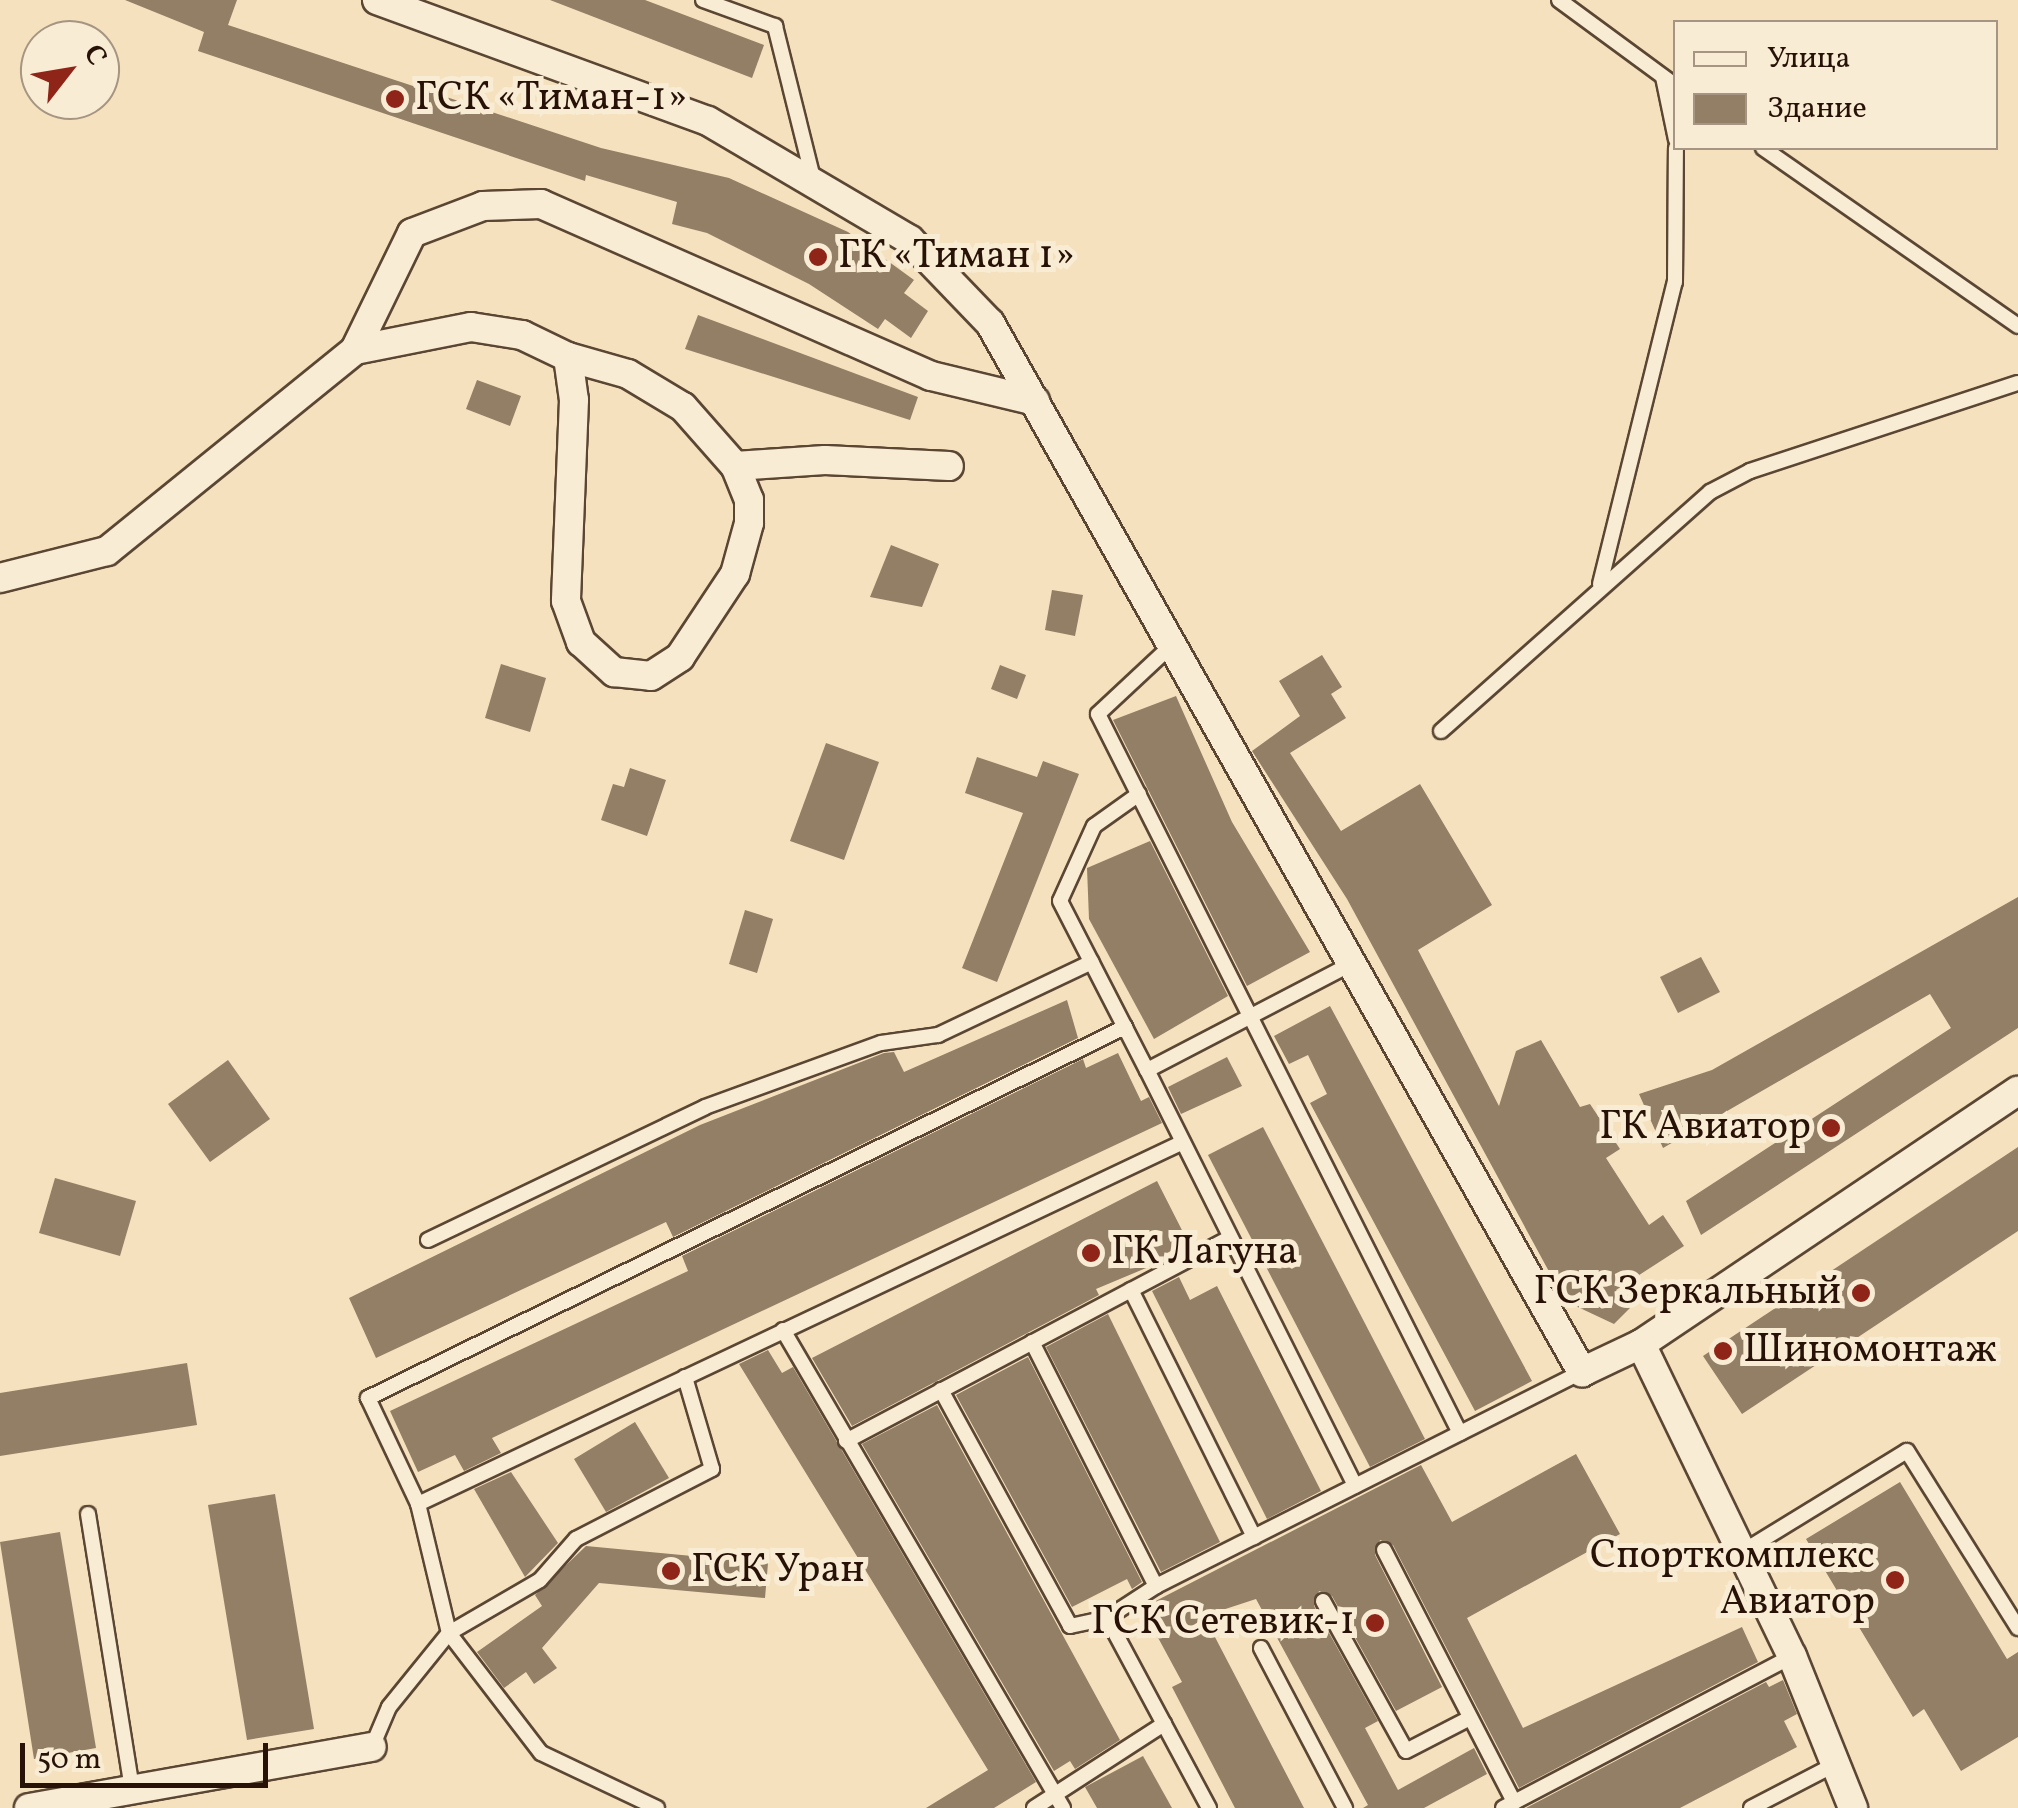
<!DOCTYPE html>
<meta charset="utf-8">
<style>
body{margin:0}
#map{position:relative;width:2018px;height:1808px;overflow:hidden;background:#f5e1bd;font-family:Vollkorn,serif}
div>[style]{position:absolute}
.building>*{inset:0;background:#937e66}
.roads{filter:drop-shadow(2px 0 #5b4634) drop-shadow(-2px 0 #5b4634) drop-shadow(0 2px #5b4634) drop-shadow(0 -2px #5b4634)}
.service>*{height:14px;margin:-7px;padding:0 7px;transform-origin:7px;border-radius:7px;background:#f8ecd4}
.minor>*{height:28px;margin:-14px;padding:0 14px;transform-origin:14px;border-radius:14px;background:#f8ecd4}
.dots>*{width:28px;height:28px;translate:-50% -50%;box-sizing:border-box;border:5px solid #f8ecd4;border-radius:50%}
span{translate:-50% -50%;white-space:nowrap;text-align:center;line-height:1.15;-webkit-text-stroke:10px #f8ecd4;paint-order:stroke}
.poi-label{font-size:40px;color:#281207}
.left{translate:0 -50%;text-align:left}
.right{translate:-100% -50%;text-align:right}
.legend{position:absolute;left:1673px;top:20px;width:325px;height:130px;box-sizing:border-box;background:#f8ecd4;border:2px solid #a59582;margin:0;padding:12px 18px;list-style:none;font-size:30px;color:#281207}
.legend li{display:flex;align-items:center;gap:20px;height:50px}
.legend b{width:50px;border:2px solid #a59582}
.north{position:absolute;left:20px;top:20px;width:100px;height:100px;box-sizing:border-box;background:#f8ecd4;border:2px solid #a59582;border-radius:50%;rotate:59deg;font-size:28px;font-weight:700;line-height:40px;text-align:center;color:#281207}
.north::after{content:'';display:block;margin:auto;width:35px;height:45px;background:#8f2418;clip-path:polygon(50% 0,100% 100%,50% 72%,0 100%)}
.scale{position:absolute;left:20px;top:1743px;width:248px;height:45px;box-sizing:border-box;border:5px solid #281207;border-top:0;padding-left:12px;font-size:30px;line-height:35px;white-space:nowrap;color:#281207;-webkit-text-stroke:8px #f8ecd4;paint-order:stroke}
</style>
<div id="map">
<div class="building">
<div style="clip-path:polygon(125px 0,237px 0,228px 25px,601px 148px,729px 178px,848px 232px,914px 280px,904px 293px,928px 311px,911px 338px,885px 319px,878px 329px,809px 284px,707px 233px,672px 224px,677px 202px,586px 175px,585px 181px,198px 51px,204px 32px)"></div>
<div style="clip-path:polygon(550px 0,645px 0,764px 45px,752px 78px)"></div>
<div style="clip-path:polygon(698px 315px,918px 397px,910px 420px,685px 349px)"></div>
<div style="clip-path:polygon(477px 380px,521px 396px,510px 426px,466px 409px)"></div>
<div style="clip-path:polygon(891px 545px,939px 564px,922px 607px,870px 597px)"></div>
<div style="clip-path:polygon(1052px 590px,1083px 595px,1075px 636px,1045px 630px)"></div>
<div style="clip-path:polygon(1322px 655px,1342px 687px,1331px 694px,1346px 718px,1290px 753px,1341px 831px,1420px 784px,1492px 905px,1418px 950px,1499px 1106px,1516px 1051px,1541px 1040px,1580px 1107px,1590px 1104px,1620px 1149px,1606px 1158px,1649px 1225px,1663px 1215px,1684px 1246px,1616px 1290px,1630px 1308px,1614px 1324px,1565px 1301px,1347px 899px,1252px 751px,1300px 716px,1279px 681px)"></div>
<div style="clip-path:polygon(501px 664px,546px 678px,530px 732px,485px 718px)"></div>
<div style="clip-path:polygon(1000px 665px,1026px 675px,1017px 699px,991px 689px)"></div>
<div style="clip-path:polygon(1176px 696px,1232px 822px,1310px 952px,1247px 986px,1113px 720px)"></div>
<div style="clip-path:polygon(826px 743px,879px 762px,844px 860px,790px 841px)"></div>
<div style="clip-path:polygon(977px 757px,1037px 777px,1043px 761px,1079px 774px,997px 982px,962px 968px,1023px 813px,965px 793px)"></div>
<div style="clip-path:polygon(630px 768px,666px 780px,647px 836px,601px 820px,613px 784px,624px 787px)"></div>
<div style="clip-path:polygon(1150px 841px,1228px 996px,1154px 1039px,1089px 919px,1087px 868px)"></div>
<div style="clip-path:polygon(2018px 897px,2018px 1028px,1701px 1235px,1686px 1201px,1951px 1028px,1930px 994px,1663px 1148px,1639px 1094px,1712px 1070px)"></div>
<div style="clip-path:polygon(745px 910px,773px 919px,757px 973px,729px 964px)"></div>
<div style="clip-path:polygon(1701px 957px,1720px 992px,1678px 1013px,1660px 977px)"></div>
<div style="clip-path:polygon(1067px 1000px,1078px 1038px,673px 1237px,666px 1222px,376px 1358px,349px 1298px,700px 1125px,884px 1053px,894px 1052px,904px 1072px)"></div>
<div style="clip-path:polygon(1330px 1006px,1532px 1381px,1475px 1411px,1310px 1103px,1327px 1094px,1308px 1055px,1289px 1064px,1274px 1036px)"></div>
<div style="clip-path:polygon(1118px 1053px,1141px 1101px,1149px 1097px,1162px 1123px,492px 1438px,501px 1453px,464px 1471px,455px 1455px,418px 1472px,390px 1411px,688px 1271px,682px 1256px,1083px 1059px,1086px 1068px)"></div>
<div style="clip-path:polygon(1227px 1057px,1242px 1086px,1181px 1114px,1168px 1087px)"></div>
<div style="clip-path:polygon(228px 1060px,270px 1119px,210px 1162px,168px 1104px)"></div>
<div style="clip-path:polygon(1263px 1127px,1425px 1439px,1370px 1467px,1208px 1155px)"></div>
<div style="clip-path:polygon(2018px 1147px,2018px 1231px,1742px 1414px,1703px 1356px)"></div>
<div style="clip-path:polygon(55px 1178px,136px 1201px,120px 1256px,39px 1233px)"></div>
<div style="clip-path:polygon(1157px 1181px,1188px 1242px,1167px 1253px,1170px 1258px,1096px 1289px,1099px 1295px,852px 1426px,812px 1358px)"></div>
<div style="clip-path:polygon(1179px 1277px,1190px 1300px,1217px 1286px,1321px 1491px,1267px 1519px,1152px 1291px)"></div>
<div style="clip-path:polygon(1108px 1314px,1220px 1542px,1161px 1572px,1046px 1347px)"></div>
<div style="clip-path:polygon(768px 1350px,782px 1373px,793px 1367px,1036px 1782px,994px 1808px,926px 1808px,988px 1770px,739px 1364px)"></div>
<div style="clip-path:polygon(1028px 1357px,1142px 1582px,1132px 1589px,1127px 1579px,1072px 1607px,956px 1395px)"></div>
<div style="clip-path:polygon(187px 1363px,197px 1425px,0 1456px,0 1393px)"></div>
<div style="clip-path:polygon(937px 1405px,1120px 1740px,1075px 1769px,1070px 1761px,1054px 1771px,862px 1444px)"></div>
<div style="clip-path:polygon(635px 1422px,669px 1478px,606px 1512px,574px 1459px)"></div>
<div style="clip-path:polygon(1576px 1454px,1620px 1534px,1467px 1618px,1523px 1728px,1742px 1627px,1758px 1662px,1519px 1788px,1393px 1545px,1380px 1540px,1375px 1555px,1442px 1687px,1396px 1711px,1332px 1596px,1319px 1591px,1314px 1606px,1378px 1721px,1365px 1728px,1398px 1790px,1474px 1748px,1487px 1774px,1424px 1808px,1363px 1808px,1368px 1805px,1256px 1599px,1204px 1616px,1304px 1808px,1235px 1808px,1172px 1687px,1182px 1682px,1142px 1608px,1421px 1465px,1452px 1522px)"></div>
<div style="clip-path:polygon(511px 1472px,558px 1543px,525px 1577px,474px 1489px)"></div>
<div style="clip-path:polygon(1900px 1482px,2007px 1659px,2018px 1652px,2018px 1737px,1961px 1771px,1924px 1709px,1913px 1717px,1806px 1539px)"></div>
<div style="clip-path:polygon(275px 1494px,314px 1729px,247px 1740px,208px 1505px)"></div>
<div style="clip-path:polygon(60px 1532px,96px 1748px,34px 1759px,0 1542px)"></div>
<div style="clip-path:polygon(586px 1546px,768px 1563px,765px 1598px,599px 1583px,542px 1648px,557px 1668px,534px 1684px,526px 1672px,504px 1688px,477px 1652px,542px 1606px,535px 1595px)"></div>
<div style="clip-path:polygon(1783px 1680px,1797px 1714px,1784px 1721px,1797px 1747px,1680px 1808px,1526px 1808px,1766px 1682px,1769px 1687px)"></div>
<div style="clip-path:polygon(1143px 1756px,1172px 1808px,1097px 1808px,1085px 1787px)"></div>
</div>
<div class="roads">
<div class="service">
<div style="left:703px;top:0;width:77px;rotate:19.9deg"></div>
<div style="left:775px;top:26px;width:162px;rotate:76deg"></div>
<div style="left:1559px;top:0;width:145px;rotate:36.3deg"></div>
<div style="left:1663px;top:77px;width:64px;rotate:78.3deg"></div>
<div style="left:1763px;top:148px;width:311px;rotate:34.9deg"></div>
<div style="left:1600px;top:584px;width:311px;rotate:-76.1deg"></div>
<div style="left:1675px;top:282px;width:134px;rotate:-89.6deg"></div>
<div style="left:1172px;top:645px;width:101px;rotate:137deg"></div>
<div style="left:1098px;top:714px;width:805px;rotate:63.28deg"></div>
<div style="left:1441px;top:731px;width:360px;rotate:-41.6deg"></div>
<div style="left:1710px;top:492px;width:45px;rotate:-27.7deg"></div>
<div style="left:1750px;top:471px;width:282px;rotate:-18.2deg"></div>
<div style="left:1139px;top:794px;width:55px;rotate:144.6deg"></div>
<div style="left:1094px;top:826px;width:82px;rotate:114.4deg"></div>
<div style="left:1060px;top:901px;width:190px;rotate:62.8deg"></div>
<div style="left:1351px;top:964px;width:230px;rotate:152.5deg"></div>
<div style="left:1147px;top:1070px;width:465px;rotate:63.4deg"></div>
<div style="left:1125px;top:1027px;width:843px;rotate:153.89deg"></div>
<div style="left:368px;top:1398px;width:117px;rotate:64.7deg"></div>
<div style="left:418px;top:1504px;width:846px;rotate:-25.32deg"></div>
<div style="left:428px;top:1240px;width:307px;rotate:-25.6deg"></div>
<div style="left:705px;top:1107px;width:187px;rotate:-20deg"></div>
<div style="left:881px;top:1043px;width:58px;rotate:-8deg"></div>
<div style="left:938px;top:1035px;width:170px;rotate:-25.4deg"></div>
<div style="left:1131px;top:1290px;width:276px;rotate:63.5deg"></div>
<div style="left:783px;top:1330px;width:554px;rotate:59.64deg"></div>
<div style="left:1032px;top:1342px;width:274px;rotate:63.1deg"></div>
<div style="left:941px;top:1390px;width:269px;rotate:61.3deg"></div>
<div style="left:1070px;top:1626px;width:38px;rotate:-12deg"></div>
<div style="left:846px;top:1441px;width:434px;rotate:-27.9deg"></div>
<div style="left:88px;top:1514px;width:278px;rotate:80.9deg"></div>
<div style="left:1384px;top:1550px;width:284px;rotate:62.7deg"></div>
<div style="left:1742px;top:1552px;width:193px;rotate:-31.5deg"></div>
<div style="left:1907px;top:1451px;width:209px;rotate:57.9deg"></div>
<div style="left:1323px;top:1601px;width:171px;rotate:61deg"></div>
<div style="left:1406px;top:1751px;width:72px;rotate:-27.3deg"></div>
<div style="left:1261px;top:1648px;width:181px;rotate:62.3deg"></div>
<div style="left:372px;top:1747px;width:43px;rotate:-67deg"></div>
<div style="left:389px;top:1707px;width:95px;rotate:-51deg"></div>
<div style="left:449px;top:1633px;width:133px;rotate:-103.5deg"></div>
<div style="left:657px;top:1808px;width:128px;rotate:-154.6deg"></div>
<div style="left:541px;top:1753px;width:151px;rotate:-127.5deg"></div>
<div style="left:449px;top:1633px;width:105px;rotate:-30.2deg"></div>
<div style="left:540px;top:1580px;width:55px;rotate:-48.7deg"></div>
<div style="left:576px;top:1539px;width:153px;rotate:-27.2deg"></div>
<div style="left:712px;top:1469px;width:96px;rotate:-106.4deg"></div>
<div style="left:1034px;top:1808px;width:155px;rotate:-32.9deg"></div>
<div style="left:1209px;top:1808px;width:216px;rotate:-118.2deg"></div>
<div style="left:1107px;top:1618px;width:59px;rotate:-33.1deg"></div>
<div style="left:1156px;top:1586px;width:477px;rotate:-26.7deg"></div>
<div style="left:1503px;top:1808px;width:327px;rotate:-27.7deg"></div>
<div style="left:1751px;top:1808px;width:96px;rotate:-27.4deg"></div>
</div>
<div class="minor">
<div style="left:377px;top:0;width:352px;rotate:20.1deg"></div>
<div style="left:708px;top:121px;width:234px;rotate:30.5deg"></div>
<div style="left:910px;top:240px;width:115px;rotate:46.1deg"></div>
<div style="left:990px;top:323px;width:1205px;rotate:60.56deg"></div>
<div style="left:1582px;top:1372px;width:65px;rotate:-25.4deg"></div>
<div style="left:1641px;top:1344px;width:454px;rotate:-33.9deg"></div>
<div style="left:355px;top:350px;width:130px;rotate:-64deg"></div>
<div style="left:412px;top:233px;width:76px;rotate:-20.8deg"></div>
<div style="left:483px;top:206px;width:58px;rotate:-2deg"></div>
<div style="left:541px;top:204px;width:426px;rotate:23.8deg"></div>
<div style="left:931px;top:376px;width:107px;rotate:13.5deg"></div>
<div style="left:568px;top:357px;width:62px;rotate:15.8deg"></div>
<div style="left:628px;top:374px;width:64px;rotate:31deg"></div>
<div style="left:683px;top:407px;width:79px;rotate:48.6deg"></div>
<div style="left:0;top:578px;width:110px;rotate:-14.2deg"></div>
<div style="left:107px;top:551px;width:319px;rotate:-39deg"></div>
<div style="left:355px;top:350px;width:118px;rotate:-11.2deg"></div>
<div style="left:471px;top:327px;width:52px;rotate:8.9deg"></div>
<div style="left:522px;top:335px;width:51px;rotate:25.6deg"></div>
<div style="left:568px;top:357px;width:43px;rotate:82.1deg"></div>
<div style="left:574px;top:400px;width:201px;rotate:92.3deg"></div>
<div style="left:566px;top:601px;width:44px;rotate:69.9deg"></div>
<div style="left:581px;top:642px;width:45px;rotate:42.3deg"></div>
<div style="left:614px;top:672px;width:37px;rotate:6deg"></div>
<div style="left:651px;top:676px;width:35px;rotate:-33deg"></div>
<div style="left:680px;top:657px;width:100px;rotate:-56.5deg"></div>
<div style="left:735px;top:574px;width:53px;rotate:-74.6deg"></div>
<div style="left:749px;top:523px;width:23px;rotate:-90deg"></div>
<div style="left:749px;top:500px;width:37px;rotate:-112deg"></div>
<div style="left:735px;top:466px;width:90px;rotate:-3.8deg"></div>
<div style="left:825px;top:460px;width:124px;rotate:2.8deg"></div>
<div style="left:1641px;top:1344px;width:347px;rotate:64.2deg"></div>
<div style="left:1792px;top:1656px;width:164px;rotate:68.1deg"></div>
<div style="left:29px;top:1808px;width:348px;rotate:-10.1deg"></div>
</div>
</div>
<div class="dots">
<div style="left:395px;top:99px;background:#8f2418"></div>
<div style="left:818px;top:257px;background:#8f2418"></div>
<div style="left:1831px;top:1128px;background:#8f2418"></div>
<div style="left:1091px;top:1253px;background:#8f2418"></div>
<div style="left:1861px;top:1293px;background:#8f2418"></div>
<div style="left:1723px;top:1351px;background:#8f2418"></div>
<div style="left:671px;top:1571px;background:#8f2418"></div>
<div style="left:1895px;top:1580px;background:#8f2418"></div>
<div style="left:1375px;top:1623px;background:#8f2418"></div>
</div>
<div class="poi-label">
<span class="left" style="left:415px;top:99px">ГСК «Тиман-1»</span>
<span class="left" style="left:838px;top:257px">ГК «Тиман 1»</span>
<span class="right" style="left:1811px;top:1128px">ГК Авиатор</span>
<span class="left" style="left:1111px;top:1253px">ГК Лагуна</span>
<span class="right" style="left:1841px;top:1293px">ГСК Зеркальный</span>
<span class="left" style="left:1743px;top:1351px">Шиномонтаж</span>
<span class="right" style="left:1875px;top:1580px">Спорткомплекс<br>Авиатор</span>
<span class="left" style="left:691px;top:1571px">ГСК Уран</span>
<span class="right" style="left:1355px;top:1623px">ГСК Сетевик-1</span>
</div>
<ul class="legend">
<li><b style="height:12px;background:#f8ecd4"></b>Улица</li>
<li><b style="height:28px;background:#937e66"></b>Здание</li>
</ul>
<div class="north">С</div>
<div class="scale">50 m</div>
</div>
